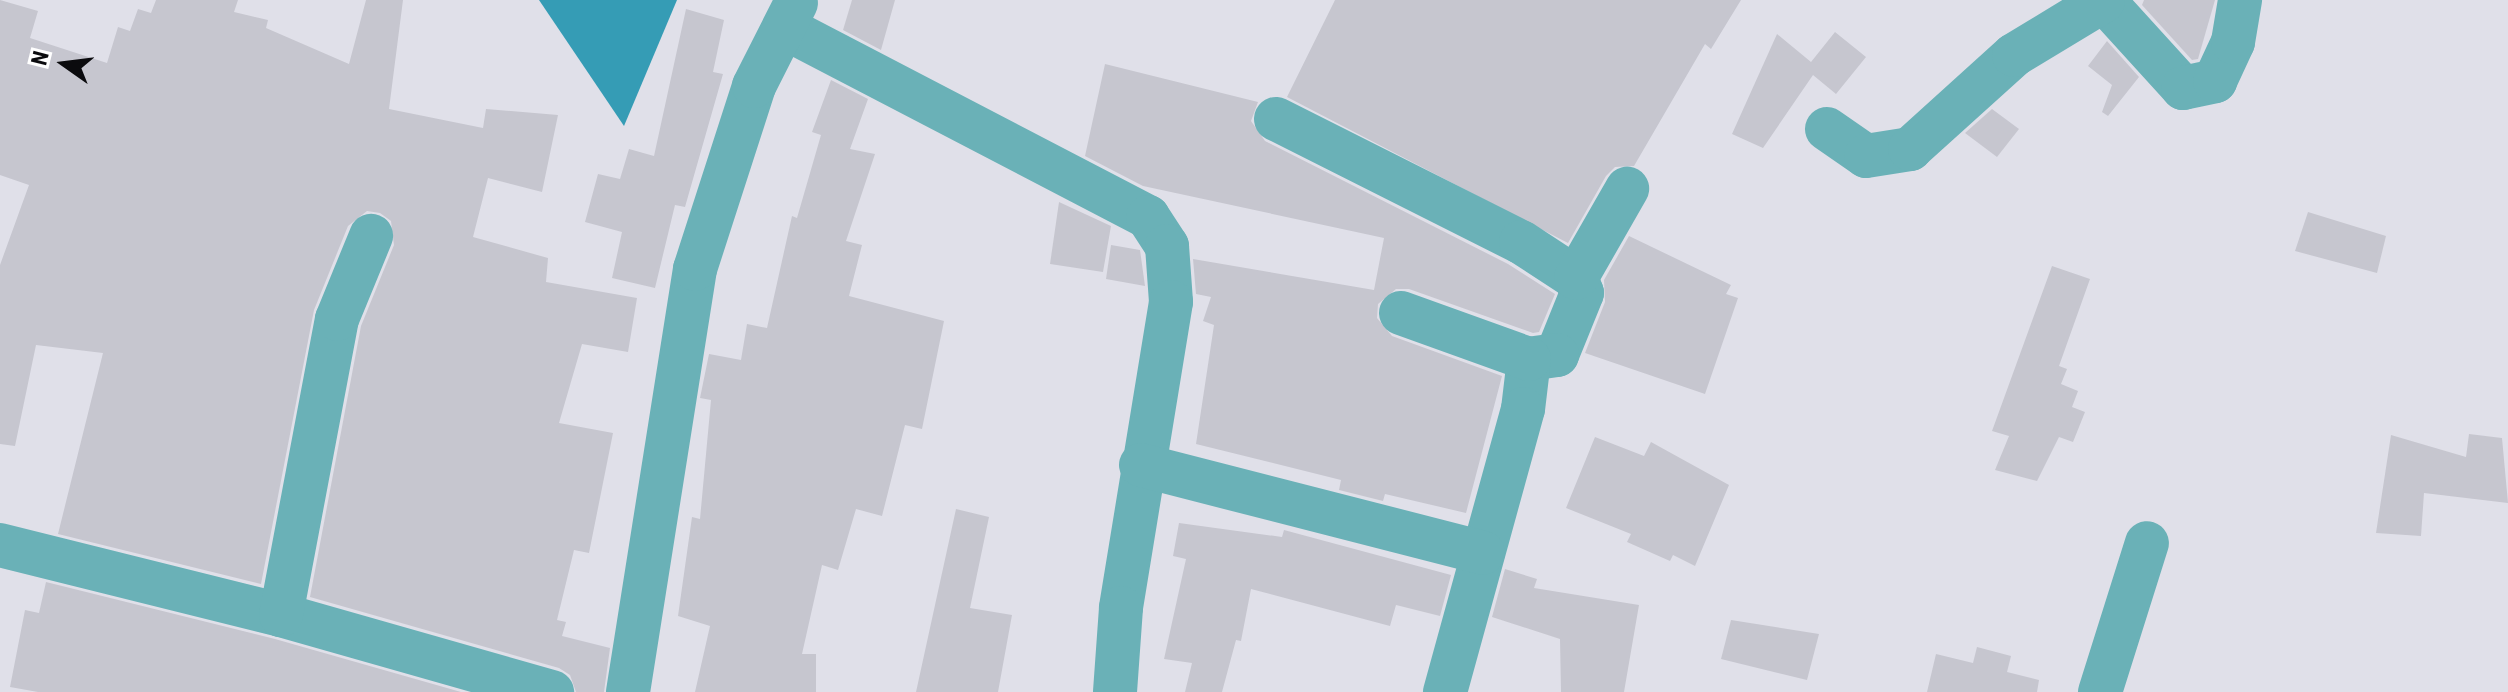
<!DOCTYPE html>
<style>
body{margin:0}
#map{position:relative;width:2508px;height:692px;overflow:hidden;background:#e0e0e9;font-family:"Roboto Condensed",sans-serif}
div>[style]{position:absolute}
.water>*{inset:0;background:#359cb5}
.building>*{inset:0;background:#c6c6cf}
.minor>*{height:44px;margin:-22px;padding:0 22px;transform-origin:22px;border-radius:22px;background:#6ab1b7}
span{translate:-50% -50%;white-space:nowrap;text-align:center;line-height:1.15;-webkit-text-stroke:6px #fff;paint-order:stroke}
.north{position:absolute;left:24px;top:24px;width:80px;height:80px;-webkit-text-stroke:6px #fff;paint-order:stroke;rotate:284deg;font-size:22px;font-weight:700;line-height:32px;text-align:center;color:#0b0b0e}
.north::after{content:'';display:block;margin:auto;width:28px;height:36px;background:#0b0b0e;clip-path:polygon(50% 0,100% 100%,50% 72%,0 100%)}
</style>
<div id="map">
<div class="water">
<div style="clip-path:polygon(539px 0,677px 0,624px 126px)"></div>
</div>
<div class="building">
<div style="clip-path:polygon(0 0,38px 11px,30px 38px,107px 63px,118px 27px,130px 31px,138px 9px,151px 13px,156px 0,238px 0,234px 12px,268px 20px,266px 28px,349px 64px,366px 0,403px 0,389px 109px,483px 128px,486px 109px,558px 115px,542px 192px,488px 178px,473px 237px,548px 258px,546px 282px,637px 298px,628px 352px,582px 344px,559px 423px,613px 433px,589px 553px,574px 550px,557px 620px,566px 622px,562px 636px,610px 648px,604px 692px,576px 692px,570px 675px,559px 668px,310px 597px,361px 326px,394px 245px,391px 221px,380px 213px,367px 211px,348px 226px,314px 310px,261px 584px,58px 534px,103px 353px,36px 345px,15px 446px,0 444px,0 265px,29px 185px,0 175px)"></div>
<div style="clip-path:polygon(852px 0,895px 0,881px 50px,843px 30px)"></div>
<div style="clip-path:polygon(1335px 0,1741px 0,1711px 49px,1705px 44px,1634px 166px,1615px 167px,1606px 176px,1568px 243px,1287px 97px)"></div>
<div style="clip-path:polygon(2144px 0,2215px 0,2198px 59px,2192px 60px,2142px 5px)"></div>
<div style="clip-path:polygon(686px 9px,724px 20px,713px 72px,723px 74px,685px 207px,675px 205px,655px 288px,612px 278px,622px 232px,585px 222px,598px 174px,620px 179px,629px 149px,654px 156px)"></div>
<div style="clip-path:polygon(1835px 32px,1866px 57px,1836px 94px,1813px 75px,1763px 148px,1732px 134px,1777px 34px,1811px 62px)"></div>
<div style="clip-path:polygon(2107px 41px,2139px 77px,2108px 116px,2102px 112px,2112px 85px,2088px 66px)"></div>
<div style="clip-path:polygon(1105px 64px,1258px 102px,1251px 121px,1265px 141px,1508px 264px,1555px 294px,1539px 332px,1533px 333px,1409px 289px,1396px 289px,1378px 304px,1377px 318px,1392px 336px,1502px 376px,1466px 513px,1385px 494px,1383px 501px,1339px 490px,1341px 480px,1196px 444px,1214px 325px,1203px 321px,1211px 297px,1196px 294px,1193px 259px,1374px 290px,1384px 238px,1143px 186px,1085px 156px)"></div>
<div style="clip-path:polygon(831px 80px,868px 99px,850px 149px,875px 154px,846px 241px,862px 245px,849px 296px,944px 321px,922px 429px,905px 425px,882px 516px,856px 509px,838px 570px,822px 565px,802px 654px,816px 654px,816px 692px,695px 692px,710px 626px,678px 616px,692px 517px,700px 519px,711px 400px,700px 398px,709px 354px,741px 360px,747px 324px,767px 328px,792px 216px,797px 218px,821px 135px,812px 132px)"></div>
<div style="clip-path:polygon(1992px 109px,2019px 129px,1997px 157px,1965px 133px)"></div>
<div style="clip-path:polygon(1059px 202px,1111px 226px,1103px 272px,1050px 264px)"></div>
<div style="clip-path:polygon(2308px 212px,2386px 236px,2377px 273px,2295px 251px)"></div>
<div style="clip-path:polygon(1629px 236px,1731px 285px,1726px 294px,1738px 298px,1705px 394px,1585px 353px,1605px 302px,1604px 280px)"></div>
<div style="clip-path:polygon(1111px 245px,1140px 250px,1145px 286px,1106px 279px)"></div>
<div style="clip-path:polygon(2052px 266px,2090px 279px,2059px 366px,2067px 369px,2061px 384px,2078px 391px,2072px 407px,2085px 412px,2073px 442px,2059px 437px,2037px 481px,1995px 470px,2009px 436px,1992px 431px)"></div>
<div style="clip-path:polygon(2469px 434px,2502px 438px,2508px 503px,2424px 493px,2421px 536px,2376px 533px,2391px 435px,2466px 457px)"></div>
<div style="clip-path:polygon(1595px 437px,1644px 456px,1651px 442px,1729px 485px,1695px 566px,1673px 555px,1670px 561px,1627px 542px,1631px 534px,1566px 508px)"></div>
<div style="clip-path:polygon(956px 509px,989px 517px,970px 608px,1012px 615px,998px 692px,916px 692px)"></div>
<div style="clip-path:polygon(1179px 523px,1282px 537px,1284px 530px,1451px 575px,1440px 616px,1396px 605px,1390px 626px,1251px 589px,1241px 641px,1236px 640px,1222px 692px,1185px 692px,1192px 663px,1164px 659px,1186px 559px,1173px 556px)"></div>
<div style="clip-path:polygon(1505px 569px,1537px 579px,1534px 588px,1639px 605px,1624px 692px,1561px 692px,1560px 639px,1492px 617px)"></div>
<div style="clip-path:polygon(46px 582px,275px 639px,461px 692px,38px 692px,10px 687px,25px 610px,39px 613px)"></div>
<div style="clip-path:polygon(1731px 620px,1819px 634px,1807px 680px,1721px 659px)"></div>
<div style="clip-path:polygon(1977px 647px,2011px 656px,2007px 672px,2039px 680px,2037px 692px,1927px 692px,1936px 654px,1973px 663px)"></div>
</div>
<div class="minor">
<div style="left:2103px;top:0;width:119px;rotate:47.7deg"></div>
<div style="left:2183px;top:88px;width:33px;rotate:-12deg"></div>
<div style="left:2215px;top:81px;width:43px;rotate:-65.2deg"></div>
<div style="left:2233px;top:42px;width:43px;rotate:-80.5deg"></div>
<div style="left:787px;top:29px;width:407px;rotate:27.5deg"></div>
<div style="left:1148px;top:217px;width:35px;rotate:57deg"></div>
<div style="left:1167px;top:246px;width:56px;rotate:85.9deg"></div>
<div style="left:1171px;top:302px;width:310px;rotate:99.3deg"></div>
<div style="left:1121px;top:608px;width:84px;rotate:94.1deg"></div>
<div style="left:1276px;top:119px;width:274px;rotate:26.7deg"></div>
<div style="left:1521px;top:242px;width:66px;rotate:33.2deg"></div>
<div style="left:1576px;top:278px;width:16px;rotate:68deg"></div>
<div style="left:1582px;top:293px;width:67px;rotate:112deg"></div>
<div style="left:1557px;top:355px;width:28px;rotate:172deg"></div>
<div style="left:1529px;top:359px;width:50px;rotate:96.8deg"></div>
<div style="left:1523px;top:409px;width:294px;rotate:105.4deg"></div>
<div style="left:1827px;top:129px;width:47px;rotate:34.7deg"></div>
<div style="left:1866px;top:156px;width:45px;rotate:-9deg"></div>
<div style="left:1910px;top:149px;width:140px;rotate:-42.1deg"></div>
<div style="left:2014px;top:55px;width:104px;rotate:-31.2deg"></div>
<div style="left:1576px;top:278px;width:103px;rotate:-60.2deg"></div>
<div style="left:1401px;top:313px;width:136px;rotate:19.8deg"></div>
<div style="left:1141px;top:465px;width:353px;rotate:14.4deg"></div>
<div style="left:0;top:545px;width:290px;rotate:14deg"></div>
<div style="left:281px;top:615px;width:282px;rotate:15.9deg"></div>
<div style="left:281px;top:615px;width:301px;rotate:-79.3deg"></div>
<div style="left:337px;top:319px;width:90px;rotate:-67.7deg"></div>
<div style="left:628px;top:692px;width:428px;rotate:-81deg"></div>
<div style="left:695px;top:269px;width:192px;rotate:-72.1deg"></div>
<div style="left:754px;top:86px;width:93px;rotate:-63.2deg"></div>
<div style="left:2100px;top:692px;width:156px;rotate:-72.5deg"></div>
</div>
<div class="north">N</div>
</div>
